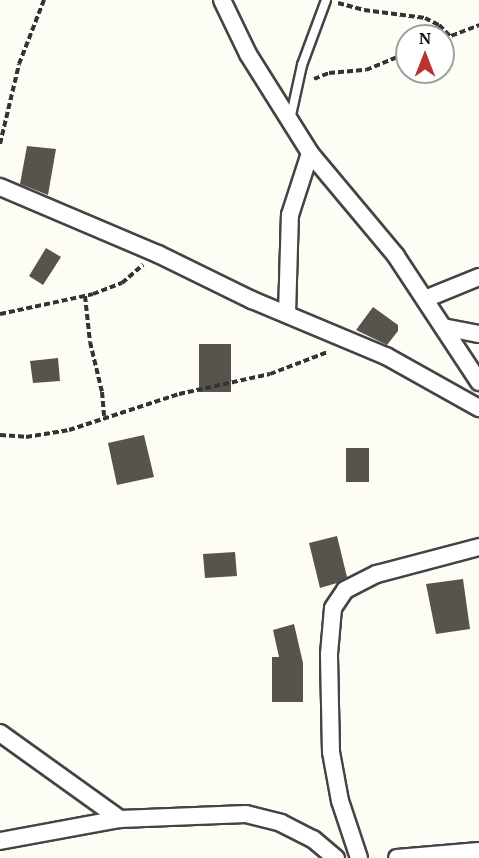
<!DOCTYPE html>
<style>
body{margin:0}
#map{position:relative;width:479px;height:858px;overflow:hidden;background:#fefdf5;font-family:"PT Serif",serif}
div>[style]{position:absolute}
.building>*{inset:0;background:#59534e}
.path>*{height:4px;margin-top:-2px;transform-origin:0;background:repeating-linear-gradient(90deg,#333 0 6px,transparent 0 9px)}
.roads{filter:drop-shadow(2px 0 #444) drop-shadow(-2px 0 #444) drop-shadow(0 2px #444) drop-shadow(0 -2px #444)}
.lane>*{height:8px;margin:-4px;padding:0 4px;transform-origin:4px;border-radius:4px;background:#fff}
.street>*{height:16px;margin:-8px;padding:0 8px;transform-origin:8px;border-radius:8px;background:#fff}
span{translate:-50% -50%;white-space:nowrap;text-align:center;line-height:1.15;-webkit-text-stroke:6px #fff;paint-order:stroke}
.north{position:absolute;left:395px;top:24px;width:60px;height:60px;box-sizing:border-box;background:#fff;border:2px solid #a0a0a0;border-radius:50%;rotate:0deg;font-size:16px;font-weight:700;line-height:24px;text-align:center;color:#111}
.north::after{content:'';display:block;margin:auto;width:21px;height:27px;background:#b93331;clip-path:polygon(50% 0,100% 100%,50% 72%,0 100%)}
</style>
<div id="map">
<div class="building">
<div style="clip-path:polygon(27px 146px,56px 149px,48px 195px,20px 184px)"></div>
<div style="clip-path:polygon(46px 248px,61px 257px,43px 285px,29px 276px)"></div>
<div style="clip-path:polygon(373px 307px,398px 325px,398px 331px,387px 345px,356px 330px)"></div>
<div style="clip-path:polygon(199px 344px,231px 344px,231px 392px,199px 392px)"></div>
<div style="clip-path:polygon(58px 358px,60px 381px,33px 383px,30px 361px)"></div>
<div style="clip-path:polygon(144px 435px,154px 477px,117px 485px,108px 443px)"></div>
<div style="clip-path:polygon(346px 448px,369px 448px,369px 482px,346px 482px)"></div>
<div style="clip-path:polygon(337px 536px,347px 577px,337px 583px,320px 588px,309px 543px)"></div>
<div style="clip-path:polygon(235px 552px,237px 576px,205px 578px,203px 554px)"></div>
<div style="clip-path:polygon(463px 579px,470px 629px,436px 634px,426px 584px)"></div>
<div style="clip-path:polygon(294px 624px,303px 663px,303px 702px,272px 702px,272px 657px,279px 657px,273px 630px)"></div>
</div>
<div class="path">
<div style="left:338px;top:3px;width:27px;rotate:15deg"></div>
<div style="left:364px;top:10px;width:62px;rotate:7.5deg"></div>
<div style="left:425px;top:18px;width:16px;rotate:27deg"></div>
<div style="left:439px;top:25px;width:16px;rotate:45deg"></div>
<div style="left:443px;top:39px;width:39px;rotate:-21deg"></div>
<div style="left:314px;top:79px;width:16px;rotate:-22deg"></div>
<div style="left:329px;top:73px;width:37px;rotate:-5deg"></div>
<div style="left:366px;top:70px;width:44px;rotate:-22.5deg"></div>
<div style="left:0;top:144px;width:82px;rotate:-76.6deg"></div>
<div style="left:19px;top:64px;width:69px;rotate:-68.7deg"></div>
<div style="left:85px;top:296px;width:46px;rotate:83.8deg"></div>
<div style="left:90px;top:342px;width:51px;rotate:76.5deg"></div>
<div style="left:102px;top:392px;width:24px;rotate:85deg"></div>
<div style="left:0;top:314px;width:95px;rotate:-12.1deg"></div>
<div style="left:93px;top:294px;width:31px;rotate:-21deg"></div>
<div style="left:122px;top:283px;width:28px;rotate:-41deg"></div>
<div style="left:0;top:435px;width:26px;rotate:4deg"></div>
<div style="left:26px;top:437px;width:44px;rotate:-9.2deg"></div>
<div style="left:69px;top:430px;width:116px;rotate:-18.1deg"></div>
<div style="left:179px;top:394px;width:93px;rotate:-12.4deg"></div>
<div style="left:270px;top:374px;width:62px;rotate:-20.8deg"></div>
</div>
<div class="roads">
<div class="lane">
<div style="left:290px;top:120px;width:56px;rotate:-77.7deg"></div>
<div style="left:302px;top:65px;width:69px;rotate:-69.7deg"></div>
</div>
<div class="street">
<div style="left:222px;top:0;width:60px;rotate:64.3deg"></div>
<div style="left:248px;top:54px;width:117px;rotate:57.9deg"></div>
<div style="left:310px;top:153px;width:134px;rotate:50.1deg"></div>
<div style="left:396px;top:256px;width:151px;rotate:56.6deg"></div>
<div style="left:0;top:187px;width:172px;rotate:23deg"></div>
<div style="left:158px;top:254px;width:105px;rotate:26.1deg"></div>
<div style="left:252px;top:300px;width:145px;rotate:22.7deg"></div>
<div style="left:386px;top:356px;width:107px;rotate:29.2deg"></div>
<div style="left:425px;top:299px;width:58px;rotate:-22.2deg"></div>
<div style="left:287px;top:314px;width:99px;rotate:-88.3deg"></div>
<div style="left:290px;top:215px;width:65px;rotate:-72.1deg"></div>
<div style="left:443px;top:327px;width:37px;rotate:11deg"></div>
<div style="left:0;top:733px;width:148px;rotate:35.6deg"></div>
<div style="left:0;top:841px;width:122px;rotate:-10.4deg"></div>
<div style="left:120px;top:819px;width:126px;rotate:-2.3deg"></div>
<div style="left:246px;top:814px;width:36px;rotate:14deg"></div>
<div style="left:281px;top:823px;width:36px;rotate:27deg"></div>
<div style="left:313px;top:839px;width:30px;rotate:40deg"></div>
<div style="left:359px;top:858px;width:60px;rotate:-108.4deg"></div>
<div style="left:340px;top:801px;width:50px;rotate:-100.4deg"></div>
<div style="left:331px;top:752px;width:98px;rotate:-91.2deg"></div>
<div style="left:329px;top:654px;width:46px;rotate:-85deg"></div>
<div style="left:333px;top:608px;width:22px;rotate:-56deg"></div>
<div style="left:345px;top:590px;width:36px;rotate:-27deg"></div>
<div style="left:377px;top:574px;width:106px;rotate:-14.8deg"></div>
<div style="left:397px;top:858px;width:82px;rotate:-4.9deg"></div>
</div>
</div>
<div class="north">N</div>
</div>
